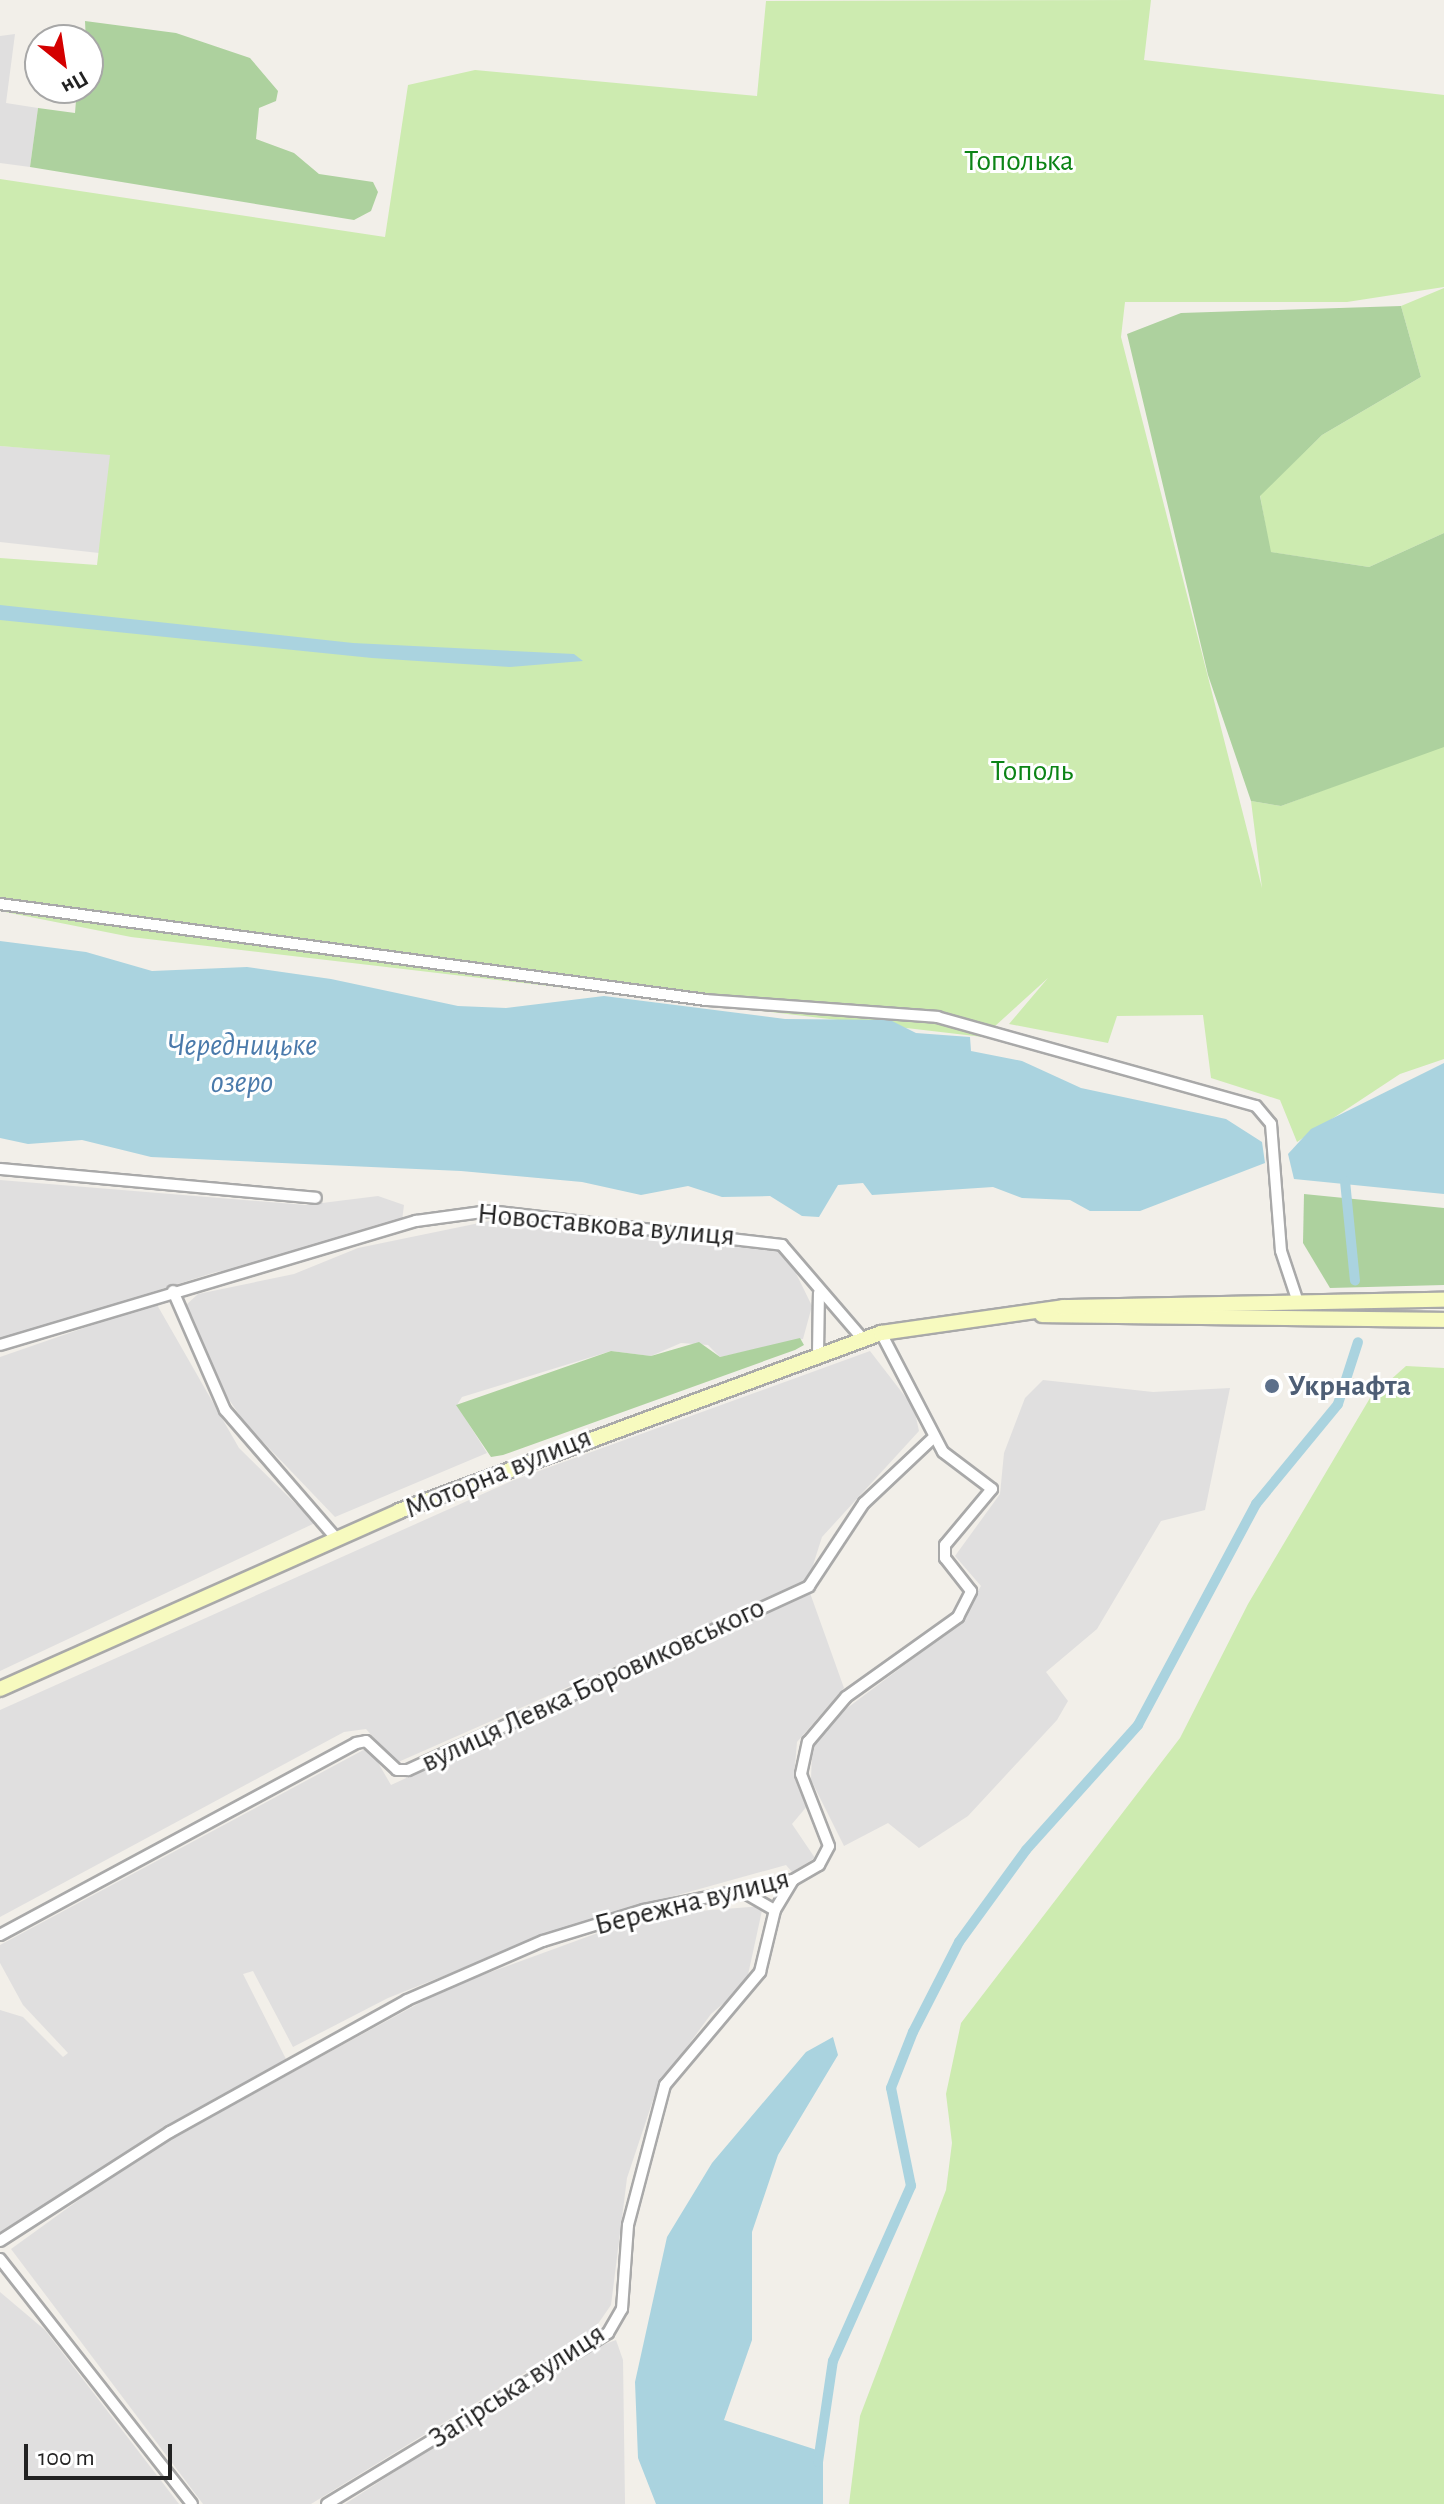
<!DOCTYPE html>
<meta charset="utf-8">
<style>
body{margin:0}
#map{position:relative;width:1444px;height:2504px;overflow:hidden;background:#f2efe9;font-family:"Alegreya Sans",sans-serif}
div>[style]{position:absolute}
.residential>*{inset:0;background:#e0dfdf}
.grass>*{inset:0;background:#cdebb0}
.forest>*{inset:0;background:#add19e}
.water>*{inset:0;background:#aad3df}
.canal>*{height:10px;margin:-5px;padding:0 5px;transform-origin:5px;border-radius:5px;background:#aad3df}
.roads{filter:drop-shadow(2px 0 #a9a9a9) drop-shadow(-2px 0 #a9a9a9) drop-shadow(0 2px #a9a9a9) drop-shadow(0 -2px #a9a9a9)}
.street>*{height:10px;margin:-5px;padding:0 5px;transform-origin:5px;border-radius:5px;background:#fff}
.secondary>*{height:14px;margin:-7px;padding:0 7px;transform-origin:7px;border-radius:7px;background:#f7fabf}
.dots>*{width:22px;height:22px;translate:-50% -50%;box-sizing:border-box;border:4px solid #fff;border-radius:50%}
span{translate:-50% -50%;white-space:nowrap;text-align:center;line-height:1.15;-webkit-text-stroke:6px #fff;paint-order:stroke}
.park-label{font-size:30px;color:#0c8416}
.street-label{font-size:30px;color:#222}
.service-label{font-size:30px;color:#4e5e75;font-weight:700}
.left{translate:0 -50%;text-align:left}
.water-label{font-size:32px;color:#4a7aab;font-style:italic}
.north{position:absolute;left:24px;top:24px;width:80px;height:80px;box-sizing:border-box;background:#fff;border:2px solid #a7a7a7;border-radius:50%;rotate:150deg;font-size:22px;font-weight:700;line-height:32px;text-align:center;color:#222}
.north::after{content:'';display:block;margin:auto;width:28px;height:36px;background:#d40000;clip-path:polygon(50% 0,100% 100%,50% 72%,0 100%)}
.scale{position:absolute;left:24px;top:2444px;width:148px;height:36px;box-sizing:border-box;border:4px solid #222;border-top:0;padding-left:10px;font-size:24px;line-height:28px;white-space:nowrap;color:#222;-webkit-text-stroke:6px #fff;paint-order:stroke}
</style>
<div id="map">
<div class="residential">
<div style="clip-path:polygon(15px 34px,6px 103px,38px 108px,30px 167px,0 163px,0 36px)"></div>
<div style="clip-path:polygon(0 446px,111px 454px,99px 553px,0 542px)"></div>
<div style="clip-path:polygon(0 1180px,306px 1205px,378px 1196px,404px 1205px,402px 1221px,280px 1262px,216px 1272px,0 1340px)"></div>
<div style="clip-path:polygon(489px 1221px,773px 1246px,788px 1257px,812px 1306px,803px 1339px,720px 1357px,708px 1345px,681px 1343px,651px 1356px,611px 1351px,462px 1397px,457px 1405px,487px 1453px,335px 1517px,245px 1423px,221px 1388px,186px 1305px,198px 1294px,294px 1274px,358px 1248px)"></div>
<div style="clip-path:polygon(156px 1303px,239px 1448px,315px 1523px,0 1671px,0 1357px)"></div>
<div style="clip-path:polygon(870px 1351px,914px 1408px,919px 1431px,822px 1537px,808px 1581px,396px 1763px,366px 1729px,344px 1732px,0 1917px,0 1710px,514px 1480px)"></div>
<div style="clip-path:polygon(1043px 1380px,1153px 1392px,1230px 1388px,1205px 1510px,1161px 1521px,1097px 1629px,1046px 1672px,1068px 1701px,1057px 1720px,968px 1816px,919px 1848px,888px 1823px,844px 1846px,811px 1780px,812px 1749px,822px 1727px,959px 1624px,981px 1586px,955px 1556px,1000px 1494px,1004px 1453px,1025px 1398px)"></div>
<div style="clip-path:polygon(810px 1593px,844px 1688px,797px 1742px,794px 1777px,808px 1805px,792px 1824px,815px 1858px,792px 1872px,786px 1865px,574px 1924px,388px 1998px,293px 2047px,253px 1971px,243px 1974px,286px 2059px,0 2232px,0 2010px,23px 2017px,63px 2057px,68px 2053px,23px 2005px,0 1963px,0 1945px,369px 1747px,391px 1785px)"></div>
<div style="clip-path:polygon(763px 1906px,746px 1984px,711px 2014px,657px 2088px,627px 2178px,611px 2305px,593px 2331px,311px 2504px,203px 2504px,11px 2249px,141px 2155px,447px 1988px,647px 1915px)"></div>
<div style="clip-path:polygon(0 2292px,45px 2330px,179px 2504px,0 2504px)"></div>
<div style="clip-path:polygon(616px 2340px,623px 2360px,625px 2504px,345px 2504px,573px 2356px)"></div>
</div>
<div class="grass">
<div style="clip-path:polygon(1151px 0,1144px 60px,1444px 95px,1444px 287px,1347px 302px,1125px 302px,1121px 337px,1262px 888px,1251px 801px,1281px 806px,1444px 745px,1444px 1059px,1400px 1074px,1297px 1142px,1280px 1100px,1211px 1078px,1203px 1015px,1117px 1016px,1108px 1043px,1009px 1024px,1048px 978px,983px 1037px,131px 937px,0 911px,0 558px,97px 565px,110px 455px,0 446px,0 179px,385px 237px,408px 85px,475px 70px,757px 96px,766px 1px)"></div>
<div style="clip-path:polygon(1444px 288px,1444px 533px,1369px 567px,1270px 552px,1260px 495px,1322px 435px,1421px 377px,1401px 306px)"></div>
<div style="clip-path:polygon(1406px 1366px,1444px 1368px,1444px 2504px,849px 2504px,860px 2416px,946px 2190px,952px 2143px,946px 2094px,961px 2023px,1180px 1738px,1248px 1604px,1370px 1398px)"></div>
</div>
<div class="forest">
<div style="clip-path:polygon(85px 21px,176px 33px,250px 58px,278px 91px,276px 101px,259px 108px,256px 139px,294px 153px,319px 174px,373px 182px,378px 192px,371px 211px,354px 220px,30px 167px,38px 108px,75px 113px,77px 88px,88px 88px)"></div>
<div style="clip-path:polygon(1401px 306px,1421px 377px,1322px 435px,1260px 496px,1271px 552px,1369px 567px,1444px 533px,1444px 747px,1281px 806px,1251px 801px,1208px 675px,1127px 334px,1181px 313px)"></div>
<div style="clip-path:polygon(1304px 1194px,1444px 1208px,1444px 1285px,1330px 1288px,1303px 1243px)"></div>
<div style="clip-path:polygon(800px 1338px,804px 1345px,795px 1350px,503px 1455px,491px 1457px,456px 1405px,611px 1351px,651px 1356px,699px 1342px,720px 1357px)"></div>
</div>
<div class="water">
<div style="clip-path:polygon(0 605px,353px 643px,574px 654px,583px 661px,510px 667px,372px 658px,0 620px)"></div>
<div style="clip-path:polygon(0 941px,86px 952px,152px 971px,247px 967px,331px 979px,458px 1006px,506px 1008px,604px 996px,785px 1019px,890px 1020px,916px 1033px,970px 1037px,971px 1051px,1022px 1061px,1081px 1088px,1226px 1119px,1262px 1142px,1265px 1163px,1140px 1211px,1090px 1211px,1070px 1200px,1022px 1198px,993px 1187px,872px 1195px,863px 1183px,838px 1185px,819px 1217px,802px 1216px,770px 1196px,722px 1197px,688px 1186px,641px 1195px,582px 1182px,461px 1171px,151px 1157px,82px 1140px,28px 1144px,0 1138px)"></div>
<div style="clip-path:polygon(1444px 1063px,1444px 1194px,1294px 1179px,1288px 1154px,1311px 1129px)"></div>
<div style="clip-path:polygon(833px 2037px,838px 2055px,778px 2155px,752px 2232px,752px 2340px,724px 2420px,823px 2452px,823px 2504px,656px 2504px,638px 2458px,635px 2382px,667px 2237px,712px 2163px,806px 2052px)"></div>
</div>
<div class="canal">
<div style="left:1345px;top:1181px;width:100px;rotate:84.3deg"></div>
<div style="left:818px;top:2462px;width:102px;rotate:-81.6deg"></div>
<div style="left:833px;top:2361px;width:192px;rotate:-66deg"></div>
<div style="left:911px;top:2186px;width:100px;rotate:-101.5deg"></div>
<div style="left:891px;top:2088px;width:60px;rotate:-68.6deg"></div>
<div style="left:913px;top:2032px;width:101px;rotate:-62.9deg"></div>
<div style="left:959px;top:1942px;width:114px;rotate:-53.9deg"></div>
<div style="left:1026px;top:1850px;width:168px;rotate:-48.1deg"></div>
<div style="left:1138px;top:1725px;width:251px;rotate:-61.9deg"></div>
<div style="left:1256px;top:1504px;width:129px;rotate:-50.6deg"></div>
<div style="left:1338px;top:1404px;width:65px;rotate:-72.1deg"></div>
</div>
<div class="roads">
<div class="street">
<div style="left:0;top:904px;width:712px;rotate:7.74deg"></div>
<div style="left:706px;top:1000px;width:232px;rotate:4.2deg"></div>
<div style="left:937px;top:1017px;width:331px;rotate:15.6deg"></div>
<div style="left:1256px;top:1106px;width:23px;rotate:50deg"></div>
<div style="left:1271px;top:1124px;width:127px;rotate:85.5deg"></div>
<div style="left:1281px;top:1251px;width:54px;rotate:71.6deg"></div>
<div style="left:0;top:1169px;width:317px;rotate:5.2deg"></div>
<div style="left:173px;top:1291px;width:130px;rotate:66.4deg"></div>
<div style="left:225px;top:1410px;width:169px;rotate:49.1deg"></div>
<div style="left:0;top:1345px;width:434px;rotate:-16.6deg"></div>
<div style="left:416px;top:1221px;width:74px;rotate:-7.8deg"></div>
<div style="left:489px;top:1211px;width:295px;rotate:6.6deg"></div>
<div style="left:782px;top:1245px;width:123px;rotate:49.3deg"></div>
<div style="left:818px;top:1354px;width:61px;rotate:-89.1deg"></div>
<div style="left:745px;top:1893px;width:34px;rotate:30deg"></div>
<div style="left:0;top:1935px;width:404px;rotate:-28.3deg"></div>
<div style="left:356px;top:1743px;width:10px;rotate:-11deg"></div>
<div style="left:366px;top:1741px;width:42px;rotate:43.1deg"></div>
<div style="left:397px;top:1770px;width:11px"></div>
<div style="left:408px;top:1770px;width:441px;rotate:-24.6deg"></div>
<div style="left:809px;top:1586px;width:100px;rotate:-56.5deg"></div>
<div style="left:864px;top:1503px;width:95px;rotate:-43.3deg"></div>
<div style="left:0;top:2241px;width:202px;rotate:-32.7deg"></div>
<div style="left:170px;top:2132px;width:271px;rotate:-29.1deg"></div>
<div style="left:407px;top:2000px;width:148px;rotate:-23.5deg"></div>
<div style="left:543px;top:1941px;width:106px;rotate:-17.1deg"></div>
<div style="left:644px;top:1910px;width:152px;rotate:-11.4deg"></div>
<div style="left:793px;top:1880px;width:30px;rotate:-30deg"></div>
<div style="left:819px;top:1865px;width:21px;rotate:-62deg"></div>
<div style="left:829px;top:1846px;width:77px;rotate:-111.3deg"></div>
<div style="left:801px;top:1774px;width:33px;rotate:-78deg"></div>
<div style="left:808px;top:1742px;width:59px;rotate:-49.8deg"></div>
<div style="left:846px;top:1697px;width:138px;rotate:-35.5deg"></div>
<div style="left:958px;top:1617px;width:29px;rotate:-63deg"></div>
<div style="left:971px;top:1591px;width:42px;rotate:-128.2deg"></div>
<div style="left:945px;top:1558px;width:13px;rotate:-90deg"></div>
<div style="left:945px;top:1545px;width:73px;rotate:-50deg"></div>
<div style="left:992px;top:1489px;width:61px;rotate:-142.9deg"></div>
<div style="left:943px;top:1452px;width:134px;rotate:-117.5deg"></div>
<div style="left:0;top:2259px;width:311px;rotate:51.9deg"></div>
<div style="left:327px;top:2504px;width:329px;rotate:-31.3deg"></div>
<div style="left:608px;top:2333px;width:28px;rotate:-60deg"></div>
<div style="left:622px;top:2309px;width:84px;rotate:-85.9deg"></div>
<div style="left:628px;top:2225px;width:145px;rotate:-75.2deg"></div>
<div style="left:665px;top:2085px;width:148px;rotate:-49.9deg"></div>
<div style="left:760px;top:1972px;width:64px;rotate:-76.4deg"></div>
<div style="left:775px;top:1910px;width:35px;rotate:-59deg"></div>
</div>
<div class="secondary">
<div style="left:1042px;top:1315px;width:402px;rotate:0.7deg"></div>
<div style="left:0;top:1689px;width:437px;rotate:-24deg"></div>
<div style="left:399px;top:1511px;width:514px;rotate:-20.27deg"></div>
<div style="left:881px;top:1333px;width:184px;rotate:-8.1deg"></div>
<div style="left:1063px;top:1307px;width:381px;rotate:-1.1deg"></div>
</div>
</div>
<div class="dots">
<div style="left:1272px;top:1386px;background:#5c6f8a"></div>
</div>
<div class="park-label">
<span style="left:1019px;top:161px">Тополька</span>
<span style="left:1032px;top:771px">Тополь</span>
</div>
<div class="street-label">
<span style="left:606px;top:1225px;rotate:5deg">Новоставкова вулиця</span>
<span style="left:498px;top:1473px;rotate:-22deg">Моторна вулиця</span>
<span style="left:593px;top:1685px;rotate:-25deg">вулиця Левка Боровиковського</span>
<span style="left:692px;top:1902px;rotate:-14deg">Бережна вулиця</span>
<span style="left:517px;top:2386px;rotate:-33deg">Загірська вулиця</span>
</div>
<div class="service-label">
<span class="left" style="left:1288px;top:1386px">Укрнафта</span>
</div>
<div class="water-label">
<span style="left:242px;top:1064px">Чередницьке<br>озеро</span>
</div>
<div class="north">Пн</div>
<div class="scale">100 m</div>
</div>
